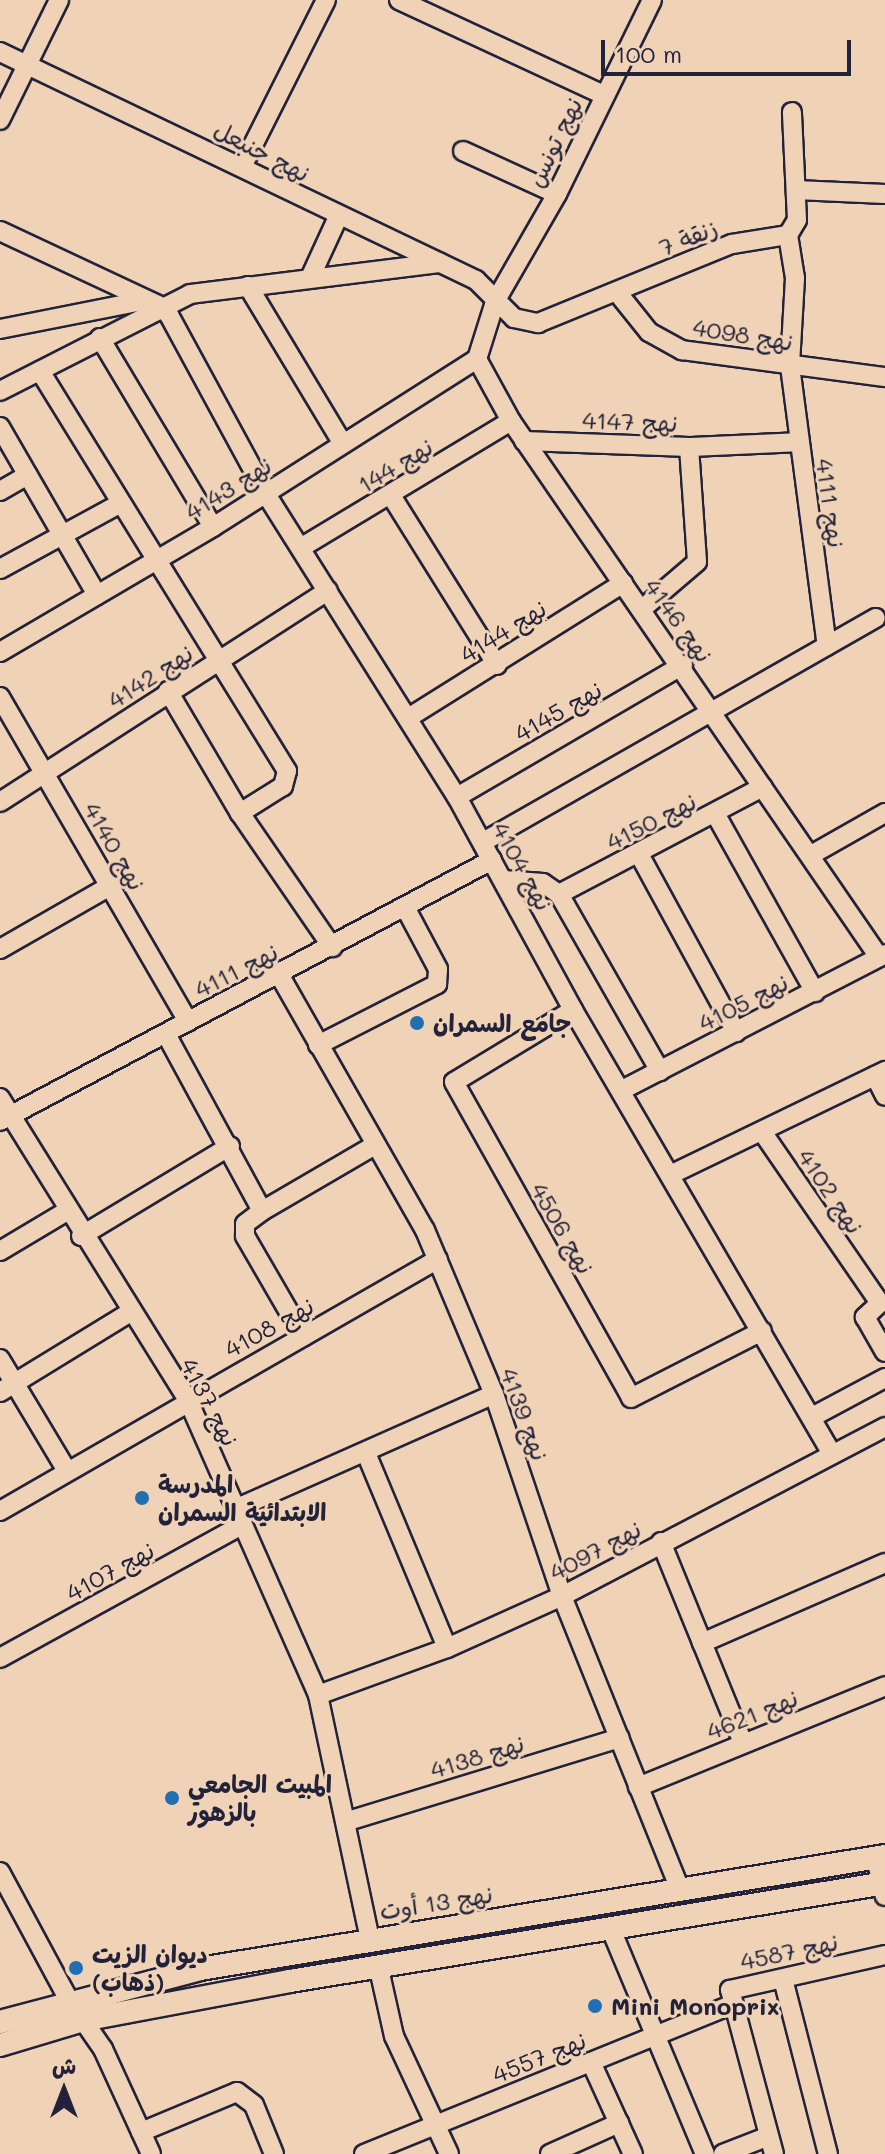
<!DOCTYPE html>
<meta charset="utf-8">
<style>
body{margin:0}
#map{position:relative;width:885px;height:2154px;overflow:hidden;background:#f0d3b6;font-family:Mali,"Playpen Sans Arabic",sans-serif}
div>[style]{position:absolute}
.roads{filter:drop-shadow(2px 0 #22223b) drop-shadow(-2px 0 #22223b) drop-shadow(0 2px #22223b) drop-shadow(0 -2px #22223b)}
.minor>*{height:18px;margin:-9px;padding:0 9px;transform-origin:9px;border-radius:9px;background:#f0d3b6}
.major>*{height:22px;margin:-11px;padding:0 11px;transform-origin:11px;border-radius:11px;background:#f0d3b6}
.dots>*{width:22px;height:22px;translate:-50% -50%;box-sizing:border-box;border:4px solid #f0d3b6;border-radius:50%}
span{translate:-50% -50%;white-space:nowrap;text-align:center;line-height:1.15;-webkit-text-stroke:6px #f0d3b6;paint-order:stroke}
.street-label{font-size:24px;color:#22223b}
.poi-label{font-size:24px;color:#22223b;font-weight:700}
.left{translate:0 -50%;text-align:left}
.north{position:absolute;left:24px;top:2050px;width:80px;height:80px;-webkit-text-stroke:6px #f0d3b6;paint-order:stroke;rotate:0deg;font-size:22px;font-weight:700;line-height:32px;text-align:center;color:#22223b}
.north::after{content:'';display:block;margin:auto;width:28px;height:36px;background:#22223b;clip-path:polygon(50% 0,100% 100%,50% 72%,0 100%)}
.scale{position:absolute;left:601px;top:40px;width:250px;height:36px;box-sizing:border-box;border:4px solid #22223b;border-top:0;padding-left:10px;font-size:24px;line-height:28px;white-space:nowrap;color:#22223b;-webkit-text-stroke:6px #f0d3b6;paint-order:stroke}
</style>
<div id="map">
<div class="roads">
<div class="minor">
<div style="left:399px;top:0;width:226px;rotate:24.9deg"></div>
<div style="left:652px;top:0;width:216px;rotate:116.1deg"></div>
<div style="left:557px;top:194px;width:125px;rotate:119.9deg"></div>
<div style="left:495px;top:302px;width:60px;rotate:107.5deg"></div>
<div style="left:477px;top:359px;width:71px;rotate:61.3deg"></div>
<div style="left:511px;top:421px;width:650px;rotate:55.53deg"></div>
<div style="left:0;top:52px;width:528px;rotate:25.59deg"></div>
<div style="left:476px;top:280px;width:54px;rotate:45deg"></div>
<div style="left:514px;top:318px;width:25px;rotate:12deg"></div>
<div style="left:538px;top:323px;width:209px;rotate:-22.2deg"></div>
<div style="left:732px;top:244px;width:57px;rotate:-9.1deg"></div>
<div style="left:788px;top:235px;width:17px;rotate:-59deg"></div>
<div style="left:797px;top:220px;width:108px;rotate:-92.7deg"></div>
<div style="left:0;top:120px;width:134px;rotate:-63.8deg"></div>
<div style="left:463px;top:151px;width:103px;rotate:24.6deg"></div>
<div style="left:242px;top:167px;width:187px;rotate:-63.3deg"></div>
<div style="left:796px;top:190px;width:89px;rotate:2.6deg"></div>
<div style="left:0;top:231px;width:179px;rotate:25.1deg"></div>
<div style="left:162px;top:307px;width:11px;rotate:49deg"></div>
<div style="left:169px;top:315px;width:204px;rotate:61.5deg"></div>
<div style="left:266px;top:494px;width:358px;rotate:57.8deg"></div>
<div style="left:457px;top:797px;width:243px;rotate:61.4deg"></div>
<div style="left:573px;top:1010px;width:514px;rotate:59.74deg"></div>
<div style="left:788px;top:235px;width:44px;rotate:80.8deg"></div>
<div style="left:795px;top:278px;width:88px;rotate:93.3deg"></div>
<div style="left:790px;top:366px;width:282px;rotate:82.5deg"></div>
<div style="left:310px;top:278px;width:67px;rotate:-65.3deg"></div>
<div style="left:248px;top:286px;width:184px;rotate:59deg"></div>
<div style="left:617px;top:292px;width:51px;rotate:51.3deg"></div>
<div style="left:649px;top:332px;width:38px;rotate:29deg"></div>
<div style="left:682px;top:350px;width:205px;rotate:7.6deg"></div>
<div style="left:0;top:329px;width:149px;rotate:-11.2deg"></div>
<div style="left:100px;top:338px;width:220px;rotate:59.1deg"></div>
<div style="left:40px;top:371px;width:470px;rotate:58.3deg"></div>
<div style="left:287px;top:771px;width:16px;rotate:105deg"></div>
<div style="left:283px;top:786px;width:51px;rotate:147.9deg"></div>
<div style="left:0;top:391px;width:213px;rotate:-27deg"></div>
<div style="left:190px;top:294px;width:252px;rotate:-7.1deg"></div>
<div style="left:0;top:427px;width:194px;rotate:60deg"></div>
<div style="left:524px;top:441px;width:165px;rotate:2.1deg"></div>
<div style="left:689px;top:447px;width:115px;rotate:86deg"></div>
<div style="left:697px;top:562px;width:72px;rotate:139.5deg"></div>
<div style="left:689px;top:447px;width:109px;rotate:-2.6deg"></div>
<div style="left:0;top:491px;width:32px;rotate:-30deg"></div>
<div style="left:392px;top:497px;width:198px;rotate:58deg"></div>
<div style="left:302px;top:547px;width:244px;rotate:-31.1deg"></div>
<div style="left:0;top:569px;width:136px;rotate:-28.6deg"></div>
<div style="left:0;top:652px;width:247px;rotate:-30.4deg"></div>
<div style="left:213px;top:527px;width:313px;rotate:-32.5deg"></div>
<div style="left:168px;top:691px;width:142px;rotate:59.5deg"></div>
<div style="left:240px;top:813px;width:163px;rotate:55.5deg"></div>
<div style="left:0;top:697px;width:375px;rotate:59.9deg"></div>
<div style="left:408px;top:718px;width:254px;rotate:-32.1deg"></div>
<div style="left:457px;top:797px;width:262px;rotate:-30.3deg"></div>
<div style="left:0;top:802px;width:390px;rotate:-32.8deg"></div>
<div style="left:716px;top:815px;width:203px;rotate:60.8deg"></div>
<div style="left:483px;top:842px;width:452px;rotate:-29.7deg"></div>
<div style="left:639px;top:854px;width:203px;rotate:61.4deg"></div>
<div style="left:811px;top:855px;width:85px;rotate:-29.6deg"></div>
<div style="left:503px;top:880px;width:40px;rotate:4.3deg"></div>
<div style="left:543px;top:883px;width:19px;rotate:35deg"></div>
<div style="left:559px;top:894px;width:204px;rotate:60.3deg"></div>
<div style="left:559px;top:894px;width:230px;rotate:-27.7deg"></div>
<div style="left:0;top:949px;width:127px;rotate:-29.8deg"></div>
<div style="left:280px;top:976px;width:292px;rotate:60.3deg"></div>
<div style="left:425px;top:1230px;width:178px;rotate:67.2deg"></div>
<div style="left:494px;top:1394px;width:213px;rotate:71.4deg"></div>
<div style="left:562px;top:1596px;width:316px;rotate:68.1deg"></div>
<div style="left:573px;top:1010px;width:139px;rotate:148.8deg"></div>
<div style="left:454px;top:1082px;width:362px;rotate:60.7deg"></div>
<div style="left:631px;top:1398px;width:147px;rotate:-27.1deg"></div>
<div style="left:166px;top:1034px;width:201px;rotate:61.5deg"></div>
<div style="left:262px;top:1211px;width:21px;rotate:143deg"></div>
<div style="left:245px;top:1224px;width:12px;rotate:90deg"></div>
<div style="left:245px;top:1236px;width:116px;rotate:59.9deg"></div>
<div style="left:318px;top:1045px;width:134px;rotate:-27.1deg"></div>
<div style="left:437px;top:984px;width:15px;rotate:-86deg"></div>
<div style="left:438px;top:969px;width:70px;rotate:-118deg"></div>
<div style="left:875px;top:1076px;width:22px;rotate:63deg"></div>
<div style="left:622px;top:1090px;width:296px;rotate:-27.3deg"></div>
<div style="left:0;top:1098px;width:356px;rotate:58.1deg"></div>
<div style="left:188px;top:1400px;width:322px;rotate:66.2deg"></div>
<div style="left:318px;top:1695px;width:249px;rotate:78deg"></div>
<div style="left:0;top:1121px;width:557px;rotate:-27.95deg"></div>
<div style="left:763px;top:1133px;width:206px;rotate:55.5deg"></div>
<div style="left:880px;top:1303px;width:21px;rotate:137deg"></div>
<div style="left:865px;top:1317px;width:40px;rotate:60.3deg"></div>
<div style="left:672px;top:1174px;width:237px;rotate:-25.8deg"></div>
<div style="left:262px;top:1211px;width:131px;rotate:-30.3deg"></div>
<div style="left:81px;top:1236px;width:174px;rotate:-31.1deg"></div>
<div style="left:0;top:1251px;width:78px;rotate:-30.8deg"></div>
<div style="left:0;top:1359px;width:131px;rotate:59.1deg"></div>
<div style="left:0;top:1392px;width:151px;rotate:-31.5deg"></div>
<div style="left:812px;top:1417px;width:83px;rotate:-28.1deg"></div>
<div style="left:366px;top:1453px;width:211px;rotate:67.4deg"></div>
<div style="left:235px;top:1509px;width:283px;rotate:-23.9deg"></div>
<div style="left:0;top:1511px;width:505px;rotate:-29.91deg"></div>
<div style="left:661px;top:1542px;width:217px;rotate:67.8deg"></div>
<div style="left:702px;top:1643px;width:200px;rotate:-23.6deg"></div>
<div style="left:0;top:1658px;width:276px;rotate:-28.8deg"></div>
<div style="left:318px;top:1695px;width:137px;rotate:-20deg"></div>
<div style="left:447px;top:1648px;width:126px;rotate:-24.3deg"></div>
<div style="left:562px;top:1596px;width:365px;rotate:-27.6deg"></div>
<div style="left:638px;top:1787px;width:267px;rotate:-22.2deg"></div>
<div style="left:348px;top:1821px;width:284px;rotate:-17deg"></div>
<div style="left:876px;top:1858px;width:39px;rotate:77deg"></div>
<div style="left:0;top:1872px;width:145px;rotate:61.7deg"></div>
<div style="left:69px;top:2000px;width:60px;rotate:55.2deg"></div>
<div style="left:103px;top:2049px;width:115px;rotate:65.4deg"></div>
<div style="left:610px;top:1927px;width:246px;rotate:67.3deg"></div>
<div style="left:379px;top:1969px;width:69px;rotate:77.4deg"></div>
<div style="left:394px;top:2036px;width:130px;rotate:65deg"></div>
<div style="left:783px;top:1979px;width:181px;rotate:75.6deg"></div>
<div style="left:591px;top:2062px;width:101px;rotate:65.5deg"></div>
<div style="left:141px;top:2132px;width:104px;rotate:-22.6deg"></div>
<div style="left:237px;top:2092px;width:21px;rotate:37deg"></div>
<div style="left:254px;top:2105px;width:53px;rotate:67.8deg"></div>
<div style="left:364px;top:2154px;width:396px;rotate:-22.1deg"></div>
<div style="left:550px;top:2154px;width:76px;rotate:-24.2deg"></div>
<div style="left:723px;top:2154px;width:49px;rotate:-21.4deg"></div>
<div style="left:774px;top:2154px;width:170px;rotate:-105deg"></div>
<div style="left:730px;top:1990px;width:159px;rotate:-12.7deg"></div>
</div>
<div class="major">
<div style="left:0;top:2022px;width:207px;rotate:-14.8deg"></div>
<div style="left:200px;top:1969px;width:694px;rotate:-9.37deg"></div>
<div style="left:0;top:2045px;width:87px;rotate:-16.8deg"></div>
<div style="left:83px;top:2020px;width:211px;rotate:-10.7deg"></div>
<div style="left:290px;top:1981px;width:603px;rotate:-9.35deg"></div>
</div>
</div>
<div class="dots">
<div style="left:417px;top:1023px;background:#1f6fb2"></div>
<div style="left:142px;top:1498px;background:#1f6fb2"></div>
<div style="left:172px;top:1798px;background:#1f6fb2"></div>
<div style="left:76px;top:1968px;background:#1f6fb2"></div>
<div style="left:595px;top:2006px;background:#1f6fb2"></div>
</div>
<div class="street-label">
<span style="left:554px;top:142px;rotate:-64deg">نهج تونس</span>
<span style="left:262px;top:151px;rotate:27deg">نهج حنبعل</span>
<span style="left:688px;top:237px;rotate:-22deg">زنقة 7</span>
<span style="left:743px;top:334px;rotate:9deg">نهج 4098</span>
<span style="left:630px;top:421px;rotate:2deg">نهج 4147</span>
<span style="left:395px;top:465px;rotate:-31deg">نهج 144</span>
<span style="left:228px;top:488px;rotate:-32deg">نهج 4143</span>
<span style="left:831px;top:503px;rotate:82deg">نهج 4111</span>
<span style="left:679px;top:620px;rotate:54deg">نهج 4146</span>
<span style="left:503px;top:631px;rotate:-32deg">نهج 4144</span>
<span style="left:150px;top:676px;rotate:-33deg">نهج 4142</span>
<span style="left:558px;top:711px;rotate:-30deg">نهج 4145</span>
<span style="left:651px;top:821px;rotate:-27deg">نهج 4150</span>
<span style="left:115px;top:846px;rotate:60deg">نهج 4140</span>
<span style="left:523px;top:866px;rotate:61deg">نهج 4104</span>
<span style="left:236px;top:970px;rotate:-27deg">نهج 4111</span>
<span style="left:743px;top:1002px;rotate:-27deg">نهج 4105</span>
<span style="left:831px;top:1191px;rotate:56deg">نهج 4102</span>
<span style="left:563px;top:1228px;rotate:60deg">نهج 4506</span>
<span style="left:269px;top:1327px;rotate:-29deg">نهج 4108</span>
<span style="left:210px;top:1402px;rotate:62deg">نهج 4137</span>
<span style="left:525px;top:1414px;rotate:70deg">نهج 4139</span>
<span style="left:595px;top:1550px;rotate:-28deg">نهج 4097</span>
<span style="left:110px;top:1571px;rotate:-29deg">نهج 4107</span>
<span style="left:752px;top:1714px;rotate:-22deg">نهج 4621</span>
<span style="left:477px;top:1756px;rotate:-17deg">نهج 4138</span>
<span style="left:436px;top:1902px;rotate:-9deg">نهج 13 أوت</span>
<span style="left:789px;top:1951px;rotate:-12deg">نهج 4587</span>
<span style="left:539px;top:2057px;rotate:-22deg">نهج 4557</span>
</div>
<div class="poi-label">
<span class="left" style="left:433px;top:1023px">جامع السمران</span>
<span class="left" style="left:158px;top:1498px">المدرسة<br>الابتدائية السمران</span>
<span class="left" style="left:188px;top:1798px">المبيت الجامعي<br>بالزهور</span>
<span class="left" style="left:92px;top:1968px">ديوان الزيت<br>(ذهاب)</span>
<span class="left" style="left:611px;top:2006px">Mini Monoprix</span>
</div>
<div class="north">ش</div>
<div class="scale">100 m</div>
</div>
